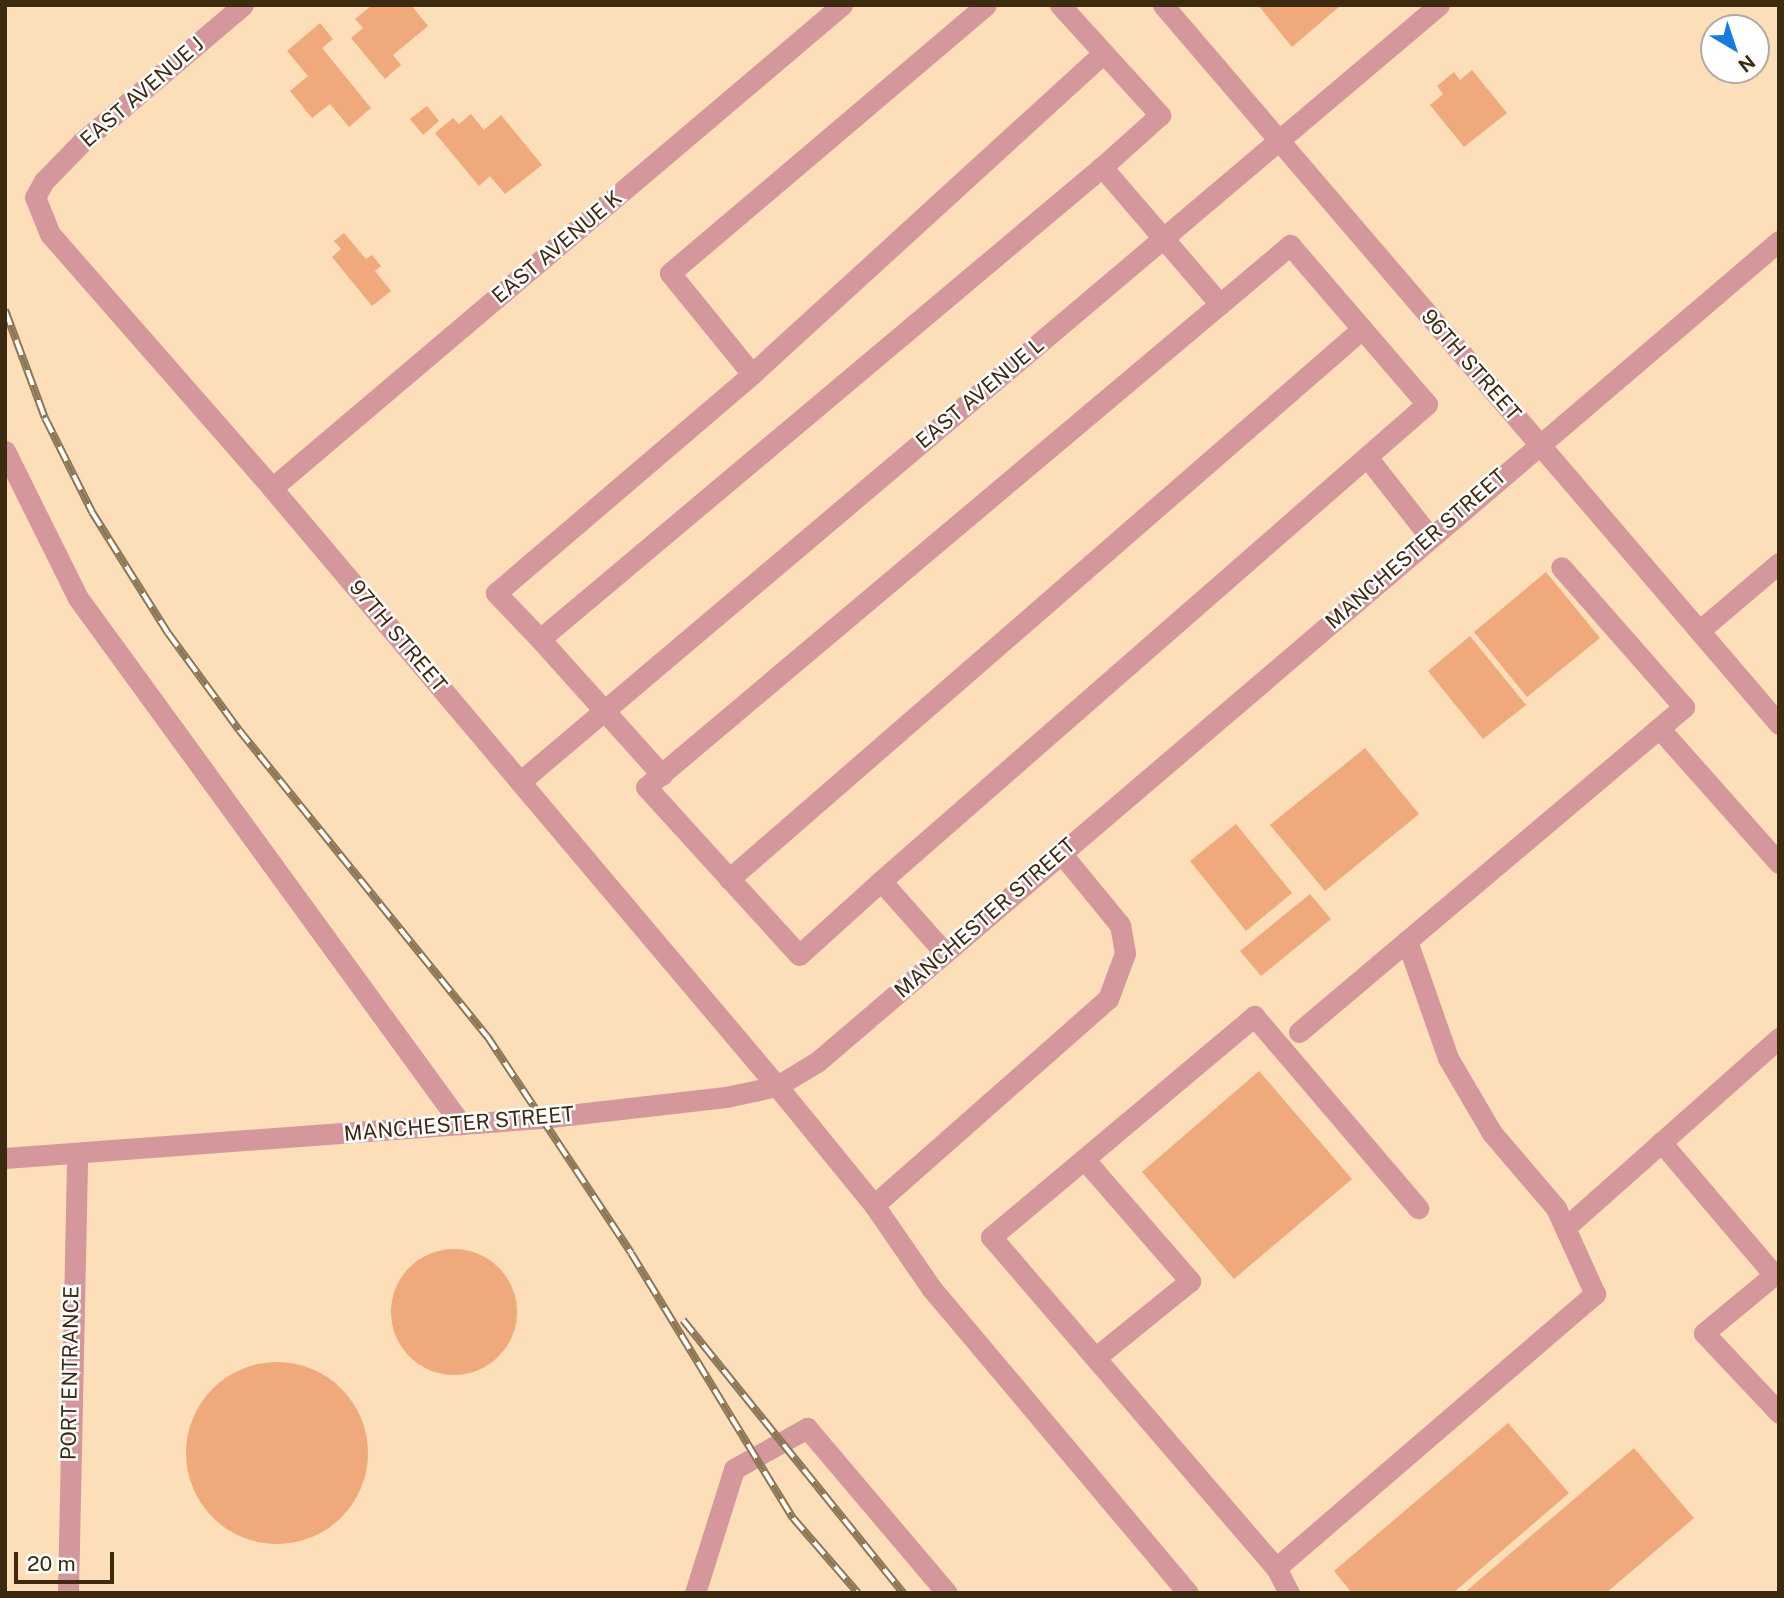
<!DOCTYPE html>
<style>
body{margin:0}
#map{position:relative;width:1784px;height:1598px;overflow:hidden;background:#fcdfb9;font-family:"Public Sans",sans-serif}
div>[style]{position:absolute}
.building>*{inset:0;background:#efa97b}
.round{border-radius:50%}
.minor>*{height:21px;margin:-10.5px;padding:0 10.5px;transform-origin:10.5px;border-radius:10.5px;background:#d4979c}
.rail>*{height:8px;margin-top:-4px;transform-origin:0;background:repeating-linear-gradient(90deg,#fff 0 16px,#8d7757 0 32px);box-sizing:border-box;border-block:2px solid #8d7757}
span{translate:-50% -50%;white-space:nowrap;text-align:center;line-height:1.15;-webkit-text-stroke:5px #fff;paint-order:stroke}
.street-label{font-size:21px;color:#3d2b10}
.frame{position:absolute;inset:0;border:7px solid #3d2b10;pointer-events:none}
.north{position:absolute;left:1700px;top:14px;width:70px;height:70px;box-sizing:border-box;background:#fff;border:2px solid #b1aa9f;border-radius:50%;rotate:141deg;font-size:19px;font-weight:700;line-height:28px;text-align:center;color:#3d2b10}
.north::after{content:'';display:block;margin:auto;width:24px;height:32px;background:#167be3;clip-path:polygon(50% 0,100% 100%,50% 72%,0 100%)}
.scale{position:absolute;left:14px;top:1552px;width:100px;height:32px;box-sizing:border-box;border:4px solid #3d2b10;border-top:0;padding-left:9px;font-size:21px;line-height:24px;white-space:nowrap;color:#3d2b10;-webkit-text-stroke:5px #fff;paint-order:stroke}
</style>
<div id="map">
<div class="building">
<div style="clip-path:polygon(372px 5px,411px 5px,428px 26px,393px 55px,401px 65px,385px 79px,351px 38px,363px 28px,355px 19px)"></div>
<div style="clip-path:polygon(1258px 5px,1341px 5px,1292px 47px)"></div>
<div style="clip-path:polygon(320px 23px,333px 39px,322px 48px,371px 108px,349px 127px,330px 104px,312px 118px,290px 91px,308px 76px,287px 51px)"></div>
<div style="clip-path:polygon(1472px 70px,1507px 113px,1464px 147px,1430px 105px,1443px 94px,1437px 86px,1454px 72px,1460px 80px)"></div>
<div style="clip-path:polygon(427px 106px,439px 121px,423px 135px,410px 119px)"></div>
<div style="clip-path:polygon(471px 114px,484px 130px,501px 115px,542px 165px,505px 194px,490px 176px,479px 186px,435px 133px,453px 118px,459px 124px)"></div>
<div style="clip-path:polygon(344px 233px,366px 259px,372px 255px,381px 266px,375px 271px,391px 291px,372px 306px,332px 257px,341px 249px,334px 241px)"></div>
<div style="clip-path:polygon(1546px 572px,1600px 638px,1527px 697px,1474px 632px)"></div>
<div style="clip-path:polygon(1470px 636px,1526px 705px,1483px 739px,1428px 671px)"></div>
<div style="clip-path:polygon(1365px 748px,1419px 814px,1325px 891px,1270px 825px)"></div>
<div style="clip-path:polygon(1236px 824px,1292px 893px,1246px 931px,1190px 861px)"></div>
<div style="clip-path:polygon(1310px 894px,1331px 919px,1261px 976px,1240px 951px)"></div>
<div style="clip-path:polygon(1259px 1071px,1352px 1179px,1234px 1279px,1142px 1172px)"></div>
<div class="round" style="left:391px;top:1249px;width:126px;height:126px"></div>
<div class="round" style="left:186px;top:1362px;width:182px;height:182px"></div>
<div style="clip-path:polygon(1508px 1423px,1569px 1493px,1453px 1593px,1352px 1593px,1334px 1571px)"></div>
<div style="clip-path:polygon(1634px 1448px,1694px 1518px,1606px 1593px,1464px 1593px)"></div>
</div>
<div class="minor">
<div style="left:243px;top:5px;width:213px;rotate:139.6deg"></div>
<div style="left:81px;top:143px;width:53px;rotate:134.2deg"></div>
<div style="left:44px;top:181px;width:18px;rotate:119deg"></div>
<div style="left:35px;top:197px;width:40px;rotate:68deg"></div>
<div style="left:50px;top:234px;width:337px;rotate:48.8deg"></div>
<div style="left:272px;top:488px;width:783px;rotate:49.82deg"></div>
<div style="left:777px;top:1086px;width:154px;rotate:50.8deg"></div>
<div style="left:874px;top:1205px;width:102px;rotate:55.4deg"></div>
<div style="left:932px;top:1289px;width:397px;rotate:49.9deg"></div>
<div style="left:1060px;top:5px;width:149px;rotate:47.7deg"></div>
<div style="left:1160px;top:115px;width:78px;rotate:138.1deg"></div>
<div style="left:1163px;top:5px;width:947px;rotate:49.41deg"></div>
<div style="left:752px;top:374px;width:476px;rotate:-42.4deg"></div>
<div style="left:5px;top:451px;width:164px;rotate:63.6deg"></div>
<div style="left:78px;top:598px;width:651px;rotate:53.94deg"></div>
<div style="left:1367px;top:457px;width:102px;rotate:51.8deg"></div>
<div style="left:272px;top:488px;width:747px;rotate:-40.28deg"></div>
<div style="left:1699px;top:631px;width:105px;rotate:-40.4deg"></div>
<div style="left:540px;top:639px;width:64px;rotate:-133.7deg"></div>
<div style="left:496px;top:593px;width:337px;rotate:-40.5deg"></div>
<div style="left:752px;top:374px;width:130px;rotate:-129.1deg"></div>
<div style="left:670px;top:273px;width:414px;rotate:-40.3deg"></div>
<div style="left:1659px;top:728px;width:181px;rotate:48.4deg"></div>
<div style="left:662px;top:775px;width:183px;rotate:-131.9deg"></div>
<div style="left:540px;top:639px;width:734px;rotate:-40.03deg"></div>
<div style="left:1102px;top:167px;width:181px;rotate:49.3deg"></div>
<div style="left:521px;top:781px;width:1202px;rotate:-40.21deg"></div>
<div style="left:729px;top:879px;width:839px;rotate:-40.99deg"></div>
<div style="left:881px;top:881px;width:110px;rotate:137.9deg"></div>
<div style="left:799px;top:955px;width:227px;rotate:-132.3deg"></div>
<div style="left:646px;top:787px;width:842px;rotate:-40.08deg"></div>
<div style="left:1290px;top:245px;width:210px;rotate:49.3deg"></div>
<div style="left:1427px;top:404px;width:725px;rotate:138.86deg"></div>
<div style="left:881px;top:881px;width:96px;rotate:48.4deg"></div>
<div style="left:1299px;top:1032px;width:504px;rotate:-40.17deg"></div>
<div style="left:1684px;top:707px;width:186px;rotate:-131.3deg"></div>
<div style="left:1661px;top:1142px;width:175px;rotate:49.6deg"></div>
<div style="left:1774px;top:1275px;width:6px;rotate:-39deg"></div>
<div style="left:5px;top:1158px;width:538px;rotate:-4.26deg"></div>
<div style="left:542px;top:1118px;width:185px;rotate:-6.5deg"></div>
<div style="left:726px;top:1097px;width:52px;rotate:-12.2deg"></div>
<div style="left:777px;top:1086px;width:47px;rotate:-31deg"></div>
<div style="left:817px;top:1062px;width:1265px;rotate:-40.48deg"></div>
<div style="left:1084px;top:1159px;width:162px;rotate:49deg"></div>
<div style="left:1190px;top:1281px;width:122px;rotate:141deg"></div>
<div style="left:874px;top:1205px;width:312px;rotate:-41.4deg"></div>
<div style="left:1108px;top:999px;width:49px;rotate:-69.7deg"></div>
<div style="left:1125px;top:953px;width:28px;rotate:-100deg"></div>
<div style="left:1120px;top:925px;width:93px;rotate:-129.3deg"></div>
<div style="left:1566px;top:1227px;width:285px;rotate:-41.6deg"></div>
<div style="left:1774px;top:1275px;width:91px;rotate:140.4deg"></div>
<div style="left:1704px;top:1333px;width:110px;rotate:46.8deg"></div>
<div style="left:1276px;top:1568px;width:437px;rotate:-130.7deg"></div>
<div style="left:991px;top:1237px;width:344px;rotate:-40deg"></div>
<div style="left:1254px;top:1016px;width:253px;rotate:49.5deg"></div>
<div style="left:68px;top:1593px;width:440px;rotate:-88.8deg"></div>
<div style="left:695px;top:1593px;width:130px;rotate:-72.5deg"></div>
<div style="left:734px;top:1469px;width:84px;rotate:-29.3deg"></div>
<div style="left:807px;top:1428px;width:216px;rotate:49.7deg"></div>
<div style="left:1289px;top:1593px;width:28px;rotate:-117deg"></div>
<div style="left:1276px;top:1568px;width:421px;rotate:-40.7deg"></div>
<div style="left:1595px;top:1294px;width:94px;rotate:-114.4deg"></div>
<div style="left:1556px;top:1208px;width:99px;rotate:-130.5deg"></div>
<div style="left:1492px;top:1133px;width:87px;rotate:-120.4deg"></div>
<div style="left:1448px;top:1058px;width:124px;rotate:-109.3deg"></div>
</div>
<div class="rail">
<div style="left:5px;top:310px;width:115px;rotate:69.7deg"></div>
<div style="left:45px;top:418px;width:105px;rotate:63.4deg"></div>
<div style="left:92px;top:512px;width:143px;rotate:57.9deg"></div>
<div style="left:168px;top:633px;width:120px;rotate:53.8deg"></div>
<div style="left:239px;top:730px;width:394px;rotate:51deg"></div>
<div style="left:487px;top:1036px;width:260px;rotate:56.4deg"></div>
<div style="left:631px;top:1253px;width:311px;rotate:58.6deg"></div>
<div style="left:793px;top:1518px;width:99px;rotate:49.1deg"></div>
<div style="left:683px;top:1320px;width:351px;rotate:51.1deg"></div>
</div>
<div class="street-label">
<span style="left:142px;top:92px;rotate:-41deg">EAST AVENUE J</span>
<span style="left:557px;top:247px;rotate:-40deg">EAST AVENUE K</span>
<span style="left:1471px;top:365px;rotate:49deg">96TH STREET</span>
<span style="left:980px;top:393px;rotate:-40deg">EAST AVENUE L</span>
<span style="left:1416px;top:549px;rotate:-41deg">MANCHESTER STREET</span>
<span style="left:398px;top:636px;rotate:50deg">97TH STREET</span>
<span style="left:985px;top:918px;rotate:-41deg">MANCHESTER STREET</span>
<span style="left:459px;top:1124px;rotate:-5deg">MANCHESTER STREET</span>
<span style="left:70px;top:1373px;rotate:-89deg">PORT ENTRANCE</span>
</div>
<div class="frame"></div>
<div class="north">N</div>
<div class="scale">20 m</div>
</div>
